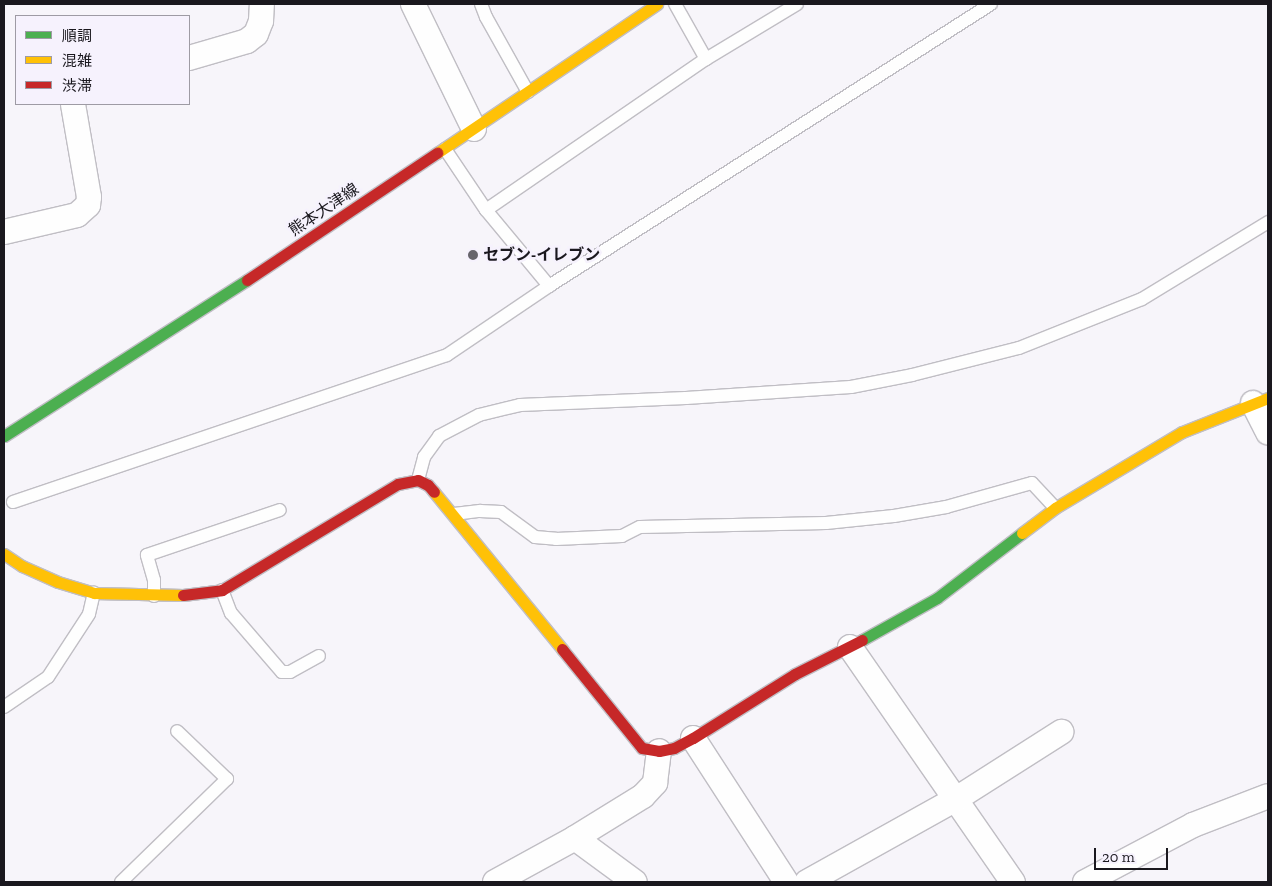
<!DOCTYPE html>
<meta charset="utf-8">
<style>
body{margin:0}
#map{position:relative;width:1272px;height:886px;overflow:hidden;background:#f7f5fa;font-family:"Zilla Slab","Noto Sans JP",serif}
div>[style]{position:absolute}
.roads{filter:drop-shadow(1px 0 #c0bec4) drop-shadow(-1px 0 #c0bec4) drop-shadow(0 1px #c0bec4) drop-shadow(0 -1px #c0bec4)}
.lane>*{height:12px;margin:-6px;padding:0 6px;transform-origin:6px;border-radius:6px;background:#fefefe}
.street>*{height:24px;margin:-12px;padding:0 12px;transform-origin:12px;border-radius:12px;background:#fefefe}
.fast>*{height:11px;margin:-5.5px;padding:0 5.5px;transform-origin:5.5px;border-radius:5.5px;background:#4caf50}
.slow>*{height:11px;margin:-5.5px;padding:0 5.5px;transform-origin:5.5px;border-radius:5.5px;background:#ffc107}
.jam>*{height:11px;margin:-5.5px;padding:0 5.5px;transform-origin:5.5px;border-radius:5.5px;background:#c62828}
.dots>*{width:14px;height:14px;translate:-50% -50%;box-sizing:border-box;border:2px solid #f6f2fd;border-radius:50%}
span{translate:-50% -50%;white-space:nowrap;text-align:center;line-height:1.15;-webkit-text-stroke:5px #f6f2fd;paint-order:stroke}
.street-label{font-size:16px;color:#1a181e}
.poi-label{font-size:16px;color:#1a181e;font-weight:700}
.left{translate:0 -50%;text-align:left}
.frame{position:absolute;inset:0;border:5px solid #1a181e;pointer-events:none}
.legend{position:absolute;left:15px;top:15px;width:175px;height:90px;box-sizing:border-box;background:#f6f2fd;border:1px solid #9e9ba4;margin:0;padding:6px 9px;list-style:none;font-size:15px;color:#1a181e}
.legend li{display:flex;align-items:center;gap:10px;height:25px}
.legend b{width:25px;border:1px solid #9e9ba4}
.scale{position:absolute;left:1094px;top:848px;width:74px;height:22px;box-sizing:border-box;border:2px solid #1a181e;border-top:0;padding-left:6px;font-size:15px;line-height:18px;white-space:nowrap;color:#1a181e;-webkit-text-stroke:4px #f6f2fd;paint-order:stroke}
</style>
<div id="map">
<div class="roads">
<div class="lane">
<div style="left:481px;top:4px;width:14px;rotate:69deg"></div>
<div style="left:486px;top:17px;width:86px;rotate:60.8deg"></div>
<div style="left:706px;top:59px;width:106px;rotate:-31.1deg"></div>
<div style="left:445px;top:149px;width:73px;rotate:56.1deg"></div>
<div style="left:486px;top:210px;width:99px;rotate:50.3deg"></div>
<div style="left:486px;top:210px;width:267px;rotate:-34.5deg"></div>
<div style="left:706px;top:59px;width:63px;rotate:-119.4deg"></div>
<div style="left:418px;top:480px;width:24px;rotate:-75deg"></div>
<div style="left:424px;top:457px;width:26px;rotate:-54deg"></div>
<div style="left:439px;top:436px;width:45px;rotate:-27.7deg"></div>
<div style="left:479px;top:415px;width:42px;rotate:-13.7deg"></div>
<div style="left:520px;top:405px;width:166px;rotate:-2.4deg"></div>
<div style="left:686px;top:398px;width:165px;rotate:-3.8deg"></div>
<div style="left:851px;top:387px;width:62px;rotate:-11.1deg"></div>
<div style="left:912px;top:375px;width:110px;rotate:-14.2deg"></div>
<div style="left:1019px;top:348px;width:132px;rotate:-21.7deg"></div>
<div style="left:1142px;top:299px;width:148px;rotate:-31.4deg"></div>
<div style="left:13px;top:502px;width:458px;rotate:-18.7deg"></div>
<div style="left:447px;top:355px;width:123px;rotate:-34.1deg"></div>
<div style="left:549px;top:286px;width:524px;rotate:-32.54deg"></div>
<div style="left:454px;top:514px;width:26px;rotate:-7deg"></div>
<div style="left:480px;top:511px;width:21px;rotate:3deg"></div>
<div style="left:501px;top:512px;width:42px;rotate:36.3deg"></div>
<div style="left:535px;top:537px;width:21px;rotate:5deg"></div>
<div style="left:556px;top:539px;width:66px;rotate:-2.6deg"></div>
<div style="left:622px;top:536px;width:20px;rotate:-27deg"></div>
<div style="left:640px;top:527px;width:186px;rotate:-1.2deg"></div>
<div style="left:826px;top:523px;width:68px;rotate:-5.9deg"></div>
<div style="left:894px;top:516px;width:53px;rotate:-9.8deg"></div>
<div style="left:946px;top:507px;width:89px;rotate:-15.6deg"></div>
<div style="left:1032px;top:483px;width:34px;rotate:47deg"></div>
<div style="left:222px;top:590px;width:25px;rotate:69deg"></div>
<div style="left:231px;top:613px;width:78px;rotate:49.2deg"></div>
<div style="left:282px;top:672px;width:8px"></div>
<div style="left:290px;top:672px;width:33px;rotate:-29deg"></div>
<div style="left:154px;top:596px;width:16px;rotate:-90deg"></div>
<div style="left:154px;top:580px;width:26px;rotate:-106deg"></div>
<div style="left:147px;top:555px;width:140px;rotate:-18.7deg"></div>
<div style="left:4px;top:707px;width:53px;rotate:-34.3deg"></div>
<div style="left:48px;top:677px;width:75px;rotate:-56.9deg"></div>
<div style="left:89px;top:614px;width:22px;rotate:-77deg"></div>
<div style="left:121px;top:882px;width:148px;rotate:-44.2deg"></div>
<div style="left:227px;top:779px;width:69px;rotate:-136.2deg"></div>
</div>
<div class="street">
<div style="left:413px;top:4px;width:139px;rotate:64deg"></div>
<div style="left:189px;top:58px;width:60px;rotate:-16.3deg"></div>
<div style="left:247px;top:41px;width:11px;rotate:-38deg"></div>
<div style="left:256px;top:34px;width:14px;rotate:-69deg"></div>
<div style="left:261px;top:21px;width:17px;rotate:-87deg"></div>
<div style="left:4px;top:232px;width:75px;rotate:-13.1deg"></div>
<div style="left:77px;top:215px;width:15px;rotate:-42deg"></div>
<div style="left:88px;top:205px;width:8px;rotate:-83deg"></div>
<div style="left:89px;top:197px;width:94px;rotate:-99.8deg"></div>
<div style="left:1253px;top:403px;width:33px;rotate:63deg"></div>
<div style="left:850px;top:647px;width:286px;rotate:55.3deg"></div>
<div style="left:693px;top:738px;width:171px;rotate:57.1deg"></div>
<div style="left:575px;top:838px;width:80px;rotate:-31.7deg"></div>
<div style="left:643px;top:796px;width:18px;rotate:-47deg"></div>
<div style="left:655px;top:783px;width:32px;rotate:-83deg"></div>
<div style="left:495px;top:882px;width:91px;rotate:-28.8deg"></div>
<div style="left:575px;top:838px;width:74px;rotate:36.3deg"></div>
<div style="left:807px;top:882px;width:171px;rotate:-29.1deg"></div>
<div style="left:956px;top:799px;width:125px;rotate:-32.5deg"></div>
<div style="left:1085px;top:882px;width:122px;rotate:-27.8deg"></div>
<div style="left:1193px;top:825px;width:80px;rotate:-21.1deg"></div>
</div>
<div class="fast">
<div style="left:4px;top:436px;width:289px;rotate:-32.7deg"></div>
<div style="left:862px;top:640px;width:86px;rotate:-29.2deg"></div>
<div style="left:937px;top:598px;width:107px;rotate:-37.4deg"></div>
</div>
<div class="slow">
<div style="left:437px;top:153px;width:266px;rotate:-34.1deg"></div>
<div style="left:434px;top:492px;width:203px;rotate:50.8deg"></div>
<div style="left:1022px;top:533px;width:41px;rotate:-37.1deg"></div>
<div style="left:1055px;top:508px;width:148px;rotate:-30.9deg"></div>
<div style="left:1182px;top:432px;width:92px;rotate:-21.6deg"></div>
<div style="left:4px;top:554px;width:22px;rotate:34deg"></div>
<div style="left:22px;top:566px;width:39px;rotate:24deg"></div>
<div style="left:58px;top:582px;width:38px;rotate:17deg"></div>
<div style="left:94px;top:593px;width:89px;rotate:1.3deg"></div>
</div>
<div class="jam">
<div style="left:247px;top:280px;width:229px;rotate:-33.8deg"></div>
<div style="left:183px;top:595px;width:39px;rotate:-7deg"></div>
<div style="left:222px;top:590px;width:205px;rotate:-31.1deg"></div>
<div style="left:398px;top:484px;width:20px;rotate:-11deg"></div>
<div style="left:418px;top:480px;width:11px;rotate:27deg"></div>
<div style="left:428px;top:485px;width:9px;rotate:49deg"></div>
<div style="left:562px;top:649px;width:127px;rotate:51.1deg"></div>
<div style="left:642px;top:748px;width:17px;rotate:10deg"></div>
<div style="left:659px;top:751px;width:15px;rotate:-11deg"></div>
<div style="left:674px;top:748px;width:21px;rotate:-28deg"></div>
<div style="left:693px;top:738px;width:120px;rotate:-32.1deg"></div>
<div style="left:795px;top:674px;width:75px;rotate:-26.9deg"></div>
</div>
</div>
<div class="dots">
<div style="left:473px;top:255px;background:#67656b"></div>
</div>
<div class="street-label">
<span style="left:324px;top:210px;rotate:-34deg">熊本大津線</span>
</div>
<div class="poi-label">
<span class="left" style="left:483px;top:255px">セブン-イレブン</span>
</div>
<div class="frame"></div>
<ul class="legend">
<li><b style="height:6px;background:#4caf50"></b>順調</li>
<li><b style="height:6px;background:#ffc107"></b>混雑</li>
<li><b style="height:6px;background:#c62828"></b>渋滞</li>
</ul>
<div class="scale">20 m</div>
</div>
